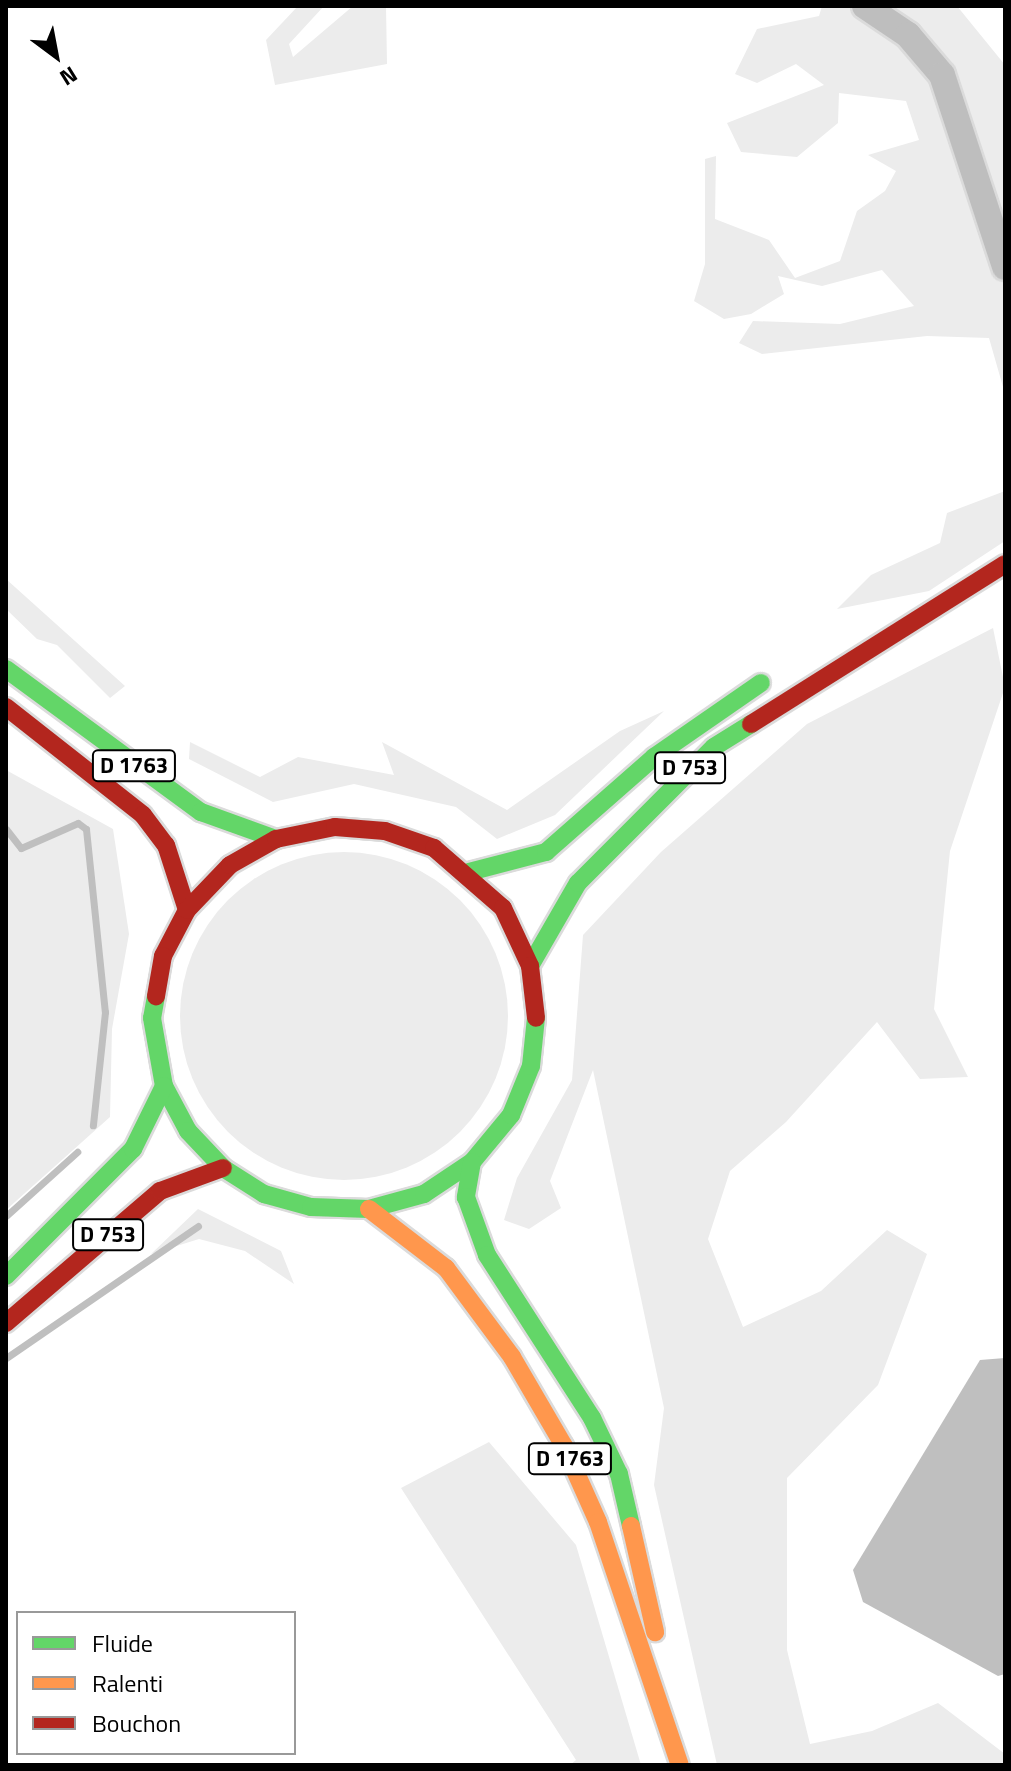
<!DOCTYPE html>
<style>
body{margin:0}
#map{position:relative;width:1011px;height:1771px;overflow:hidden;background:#fff;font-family:"Titillium Web",sans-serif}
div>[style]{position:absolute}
.green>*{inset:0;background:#ececec}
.round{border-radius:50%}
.water>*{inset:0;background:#bfbfbf}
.stream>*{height:7px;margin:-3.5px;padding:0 3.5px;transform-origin:3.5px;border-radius:3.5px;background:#bfbfbf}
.roads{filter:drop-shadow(2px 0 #dbdbdb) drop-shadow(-2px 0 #dbdbdb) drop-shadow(0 2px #dbdbdb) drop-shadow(0 -2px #dbdbdb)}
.street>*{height:26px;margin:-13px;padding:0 13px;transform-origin:13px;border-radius:13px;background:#bebebe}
.fast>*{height:18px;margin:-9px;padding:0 9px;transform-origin:9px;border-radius:9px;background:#63d668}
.slow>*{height:18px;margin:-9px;padding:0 9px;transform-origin:9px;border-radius:9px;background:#ff974d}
.jam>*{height:18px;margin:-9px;padding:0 9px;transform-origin:9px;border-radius:9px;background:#b3261e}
span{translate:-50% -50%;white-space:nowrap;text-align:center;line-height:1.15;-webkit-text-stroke:6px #fff;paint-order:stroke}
.shield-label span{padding:2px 6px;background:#fff;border:2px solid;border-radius:6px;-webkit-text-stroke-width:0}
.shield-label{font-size:22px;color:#000;font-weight:700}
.frame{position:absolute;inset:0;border:8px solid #000;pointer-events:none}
.legend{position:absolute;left:16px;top:1611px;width:280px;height:144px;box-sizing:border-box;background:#fff;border:2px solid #999;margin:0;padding:10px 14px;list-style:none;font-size:24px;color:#000}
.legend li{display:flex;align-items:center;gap:16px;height:40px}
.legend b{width:40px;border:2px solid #999}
.north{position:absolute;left:16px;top:16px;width:80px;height:80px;-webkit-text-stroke:6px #fff;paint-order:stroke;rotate:148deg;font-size:22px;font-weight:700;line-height:32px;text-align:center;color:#000}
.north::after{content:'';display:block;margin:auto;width:28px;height:36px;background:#000;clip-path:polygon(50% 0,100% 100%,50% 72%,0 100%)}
</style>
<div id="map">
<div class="green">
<div style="clip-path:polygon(298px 6px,324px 6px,289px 44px,293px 57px,353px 6px,386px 6px,387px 64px,275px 85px,266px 40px)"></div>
<div style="clip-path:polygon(822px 6px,957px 6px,1005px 65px,1005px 394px,989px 338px,927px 336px,762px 354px,739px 343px,753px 321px,840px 324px,914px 306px,882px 270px,822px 286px,778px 276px,784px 294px,751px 314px,724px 319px,694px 301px,705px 264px,705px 159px,716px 156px,715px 219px,769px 240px,795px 278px,840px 261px,857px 211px,885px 191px,896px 171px,868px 155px,919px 140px,906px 101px,839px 93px,838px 123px,797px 157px,741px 152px,727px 123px,824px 85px,796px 64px,757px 83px,735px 74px,757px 29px,819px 16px)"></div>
<div style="clip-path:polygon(1005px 491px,1005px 541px,929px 591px,837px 609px,871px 575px,940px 543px,947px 513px)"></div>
<div style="clip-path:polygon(6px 579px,125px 686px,110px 698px,57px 645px,37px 639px,6px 609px)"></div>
<div style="clip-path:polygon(993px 628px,1005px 687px,950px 851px,934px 1009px,968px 1077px,920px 1079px,877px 1022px,786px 1122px,730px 1171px,708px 1239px,743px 1327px,821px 1291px,887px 1230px,927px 1254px,878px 1385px,787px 1478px,787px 1650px,810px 1744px,872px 1731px,938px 1703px,1005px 1754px,1005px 1765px,717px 1765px,654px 1485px,664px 1408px,593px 1070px,550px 1181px,561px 1208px,529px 1229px,504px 1220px,517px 1178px,572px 1080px,583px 935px,661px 852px,807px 724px)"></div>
<div style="clip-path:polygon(664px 711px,555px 815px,497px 839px,456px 807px,354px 784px,273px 802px,189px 759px,190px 742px,260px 777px,298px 757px,394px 775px,382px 742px,507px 810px,620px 731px)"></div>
<div style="clip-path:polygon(6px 770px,113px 829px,129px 934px,112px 1029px,110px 1117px,6px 1210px)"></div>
<div class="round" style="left:180px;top:852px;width:328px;height:328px"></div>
<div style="clip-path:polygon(198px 1209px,281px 1251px,294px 1284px,245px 1251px,199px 1239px,151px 1254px)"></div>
<div style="clip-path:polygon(489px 1442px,576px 1545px,641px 1765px,570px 1765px,576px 1760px,401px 1488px)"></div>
</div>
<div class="water">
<div style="clip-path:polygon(1005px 1358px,1005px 1674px,998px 1676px,863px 1602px,853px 1570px,980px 1360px)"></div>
</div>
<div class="stream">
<div style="left:6px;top:829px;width:24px;rotate:52deg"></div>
<div style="left:21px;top:848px;width:62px;rotate:-23.7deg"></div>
<div style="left:78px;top:823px;width:10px;rotate:37deg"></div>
<div style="left:86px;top:829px;width:184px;rotate:84.1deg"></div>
<div style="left:105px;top:1012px;width:114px;rotate:96.1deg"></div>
<div style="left:6px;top:1216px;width:96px;rotate:-42deg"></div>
<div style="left:6px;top:1358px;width:233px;rotate:-34.5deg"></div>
</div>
<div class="roads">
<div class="street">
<div style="left:865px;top:6px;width:52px;rotate:34deg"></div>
<div style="left:908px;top:35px;width:52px;rotate:49.6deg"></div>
<div style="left:942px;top:75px;width:202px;rotate:71.8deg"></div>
</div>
<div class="fast">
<div style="left:6px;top:669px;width:242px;rotate:36.3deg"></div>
<div style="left:201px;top:812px;width:80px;rotate:19.8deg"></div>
<div style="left:469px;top:872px;width:80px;rotate:-14.6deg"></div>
<div style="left:546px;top:852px;width:144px;rotate:-41.3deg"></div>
<div style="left:654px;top:757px;width:130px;rotate:-34.7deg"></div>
<div style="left:530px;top:966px;width:96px;rotate:-60deg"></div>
<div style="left:578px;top:883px;width:192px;rotate:-45deg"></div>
<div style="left:714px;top:747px;width:44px;rotate:-31.9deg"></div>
<div style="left:156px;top:996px;width:22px;rotate:100deg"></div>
<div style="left:152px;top:1018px;width:69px;rotate:80deg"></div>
<div style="left:164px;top:1086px;width:51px;rotate:61.9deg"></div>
<div style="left:188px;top:1131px;width:51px;rotate:46.6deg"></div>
<div style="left:223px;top:1168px;width:49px;rotate:32.4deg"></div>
<div style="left:264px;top:1194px;width:49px;rotate:15.5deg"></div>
<div style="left:311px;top:1207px;width:58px;rotate:2deg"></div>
<div style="left:369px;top:1209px;width:57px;rotate:-15.3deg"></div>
<div style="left:424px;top:1194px;width:58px;rotate:-33.7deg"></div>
<div style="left:472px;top:1162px;width:61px;rotate:-50.3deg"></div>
<div style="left:511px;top:1115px;width:53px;rotate:-67.8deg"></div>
<div style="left:531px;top:1066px;width:48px;rotate:-84.1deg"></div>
<div style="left:472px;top:1162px;width:36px;rotate:100deg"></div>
<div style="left:466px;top:1197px;width:62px;rotate:70.1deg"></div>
<div style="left:487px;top:1255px;width:194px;rotate:57.2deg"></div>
<div style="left:592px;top:1418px;width:62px;rotate:64.3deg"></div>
<div style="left:619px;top:1474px;width:53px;rotate:77deg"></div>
<div style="left:6px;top:1276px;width:180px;rotate:-45deg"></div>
<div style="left:133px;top:1149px;width:70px;rotate:-63.8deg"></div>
</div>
<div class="slow">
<div style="left:369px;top:1209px;width:97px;rotate:37.5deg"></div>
<div style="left:446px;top:1268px;width:111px;rotate:53.4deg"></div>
<div style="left:512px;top:1357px;width:103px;rotate:59.7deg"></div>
<div style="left:564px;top:1446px;width:83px;rotate:65.9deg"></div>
<div style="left:598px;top:1522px;width:256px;rotate:71.4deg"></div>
<div style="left:631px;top:1526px;width:109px;rotate:77.2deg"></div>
</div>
<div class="jam">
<div style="left:6px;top:707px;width:174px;rotate:38.2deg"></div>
<div style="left:143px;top:815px;width:38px;rotate:53deg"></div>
<div style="left:166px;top:845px;width:68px;rotate:72.1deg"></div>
<div style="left:187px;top:910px;width:52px;rotate:117.6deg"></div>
<div style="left:163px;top:956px;width:41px;rotate:99.9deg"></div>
<div style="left:751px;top:724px;width:300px;rotate:-32.2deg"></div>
<div style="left:187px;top:910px;width:62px;rotate:-46.3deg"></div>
<div style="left:230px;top:865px;width:53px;rotate:-29.5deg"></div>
<div style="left:276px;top:839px;width:60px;rotate:-11.5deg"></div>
<div style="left:335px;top:827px;width:50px;rotate:4.6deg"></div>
<div style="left:385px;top:831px;width:52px;rotate:19.1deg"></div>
<div style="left:434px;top:848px;width:91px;rotate:41deg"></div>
<div style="left:503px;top:908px;width:64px;rotate:65deg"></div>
<div style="left:530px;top:966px;width:52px;rotate:83.4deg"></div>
<div style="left:6px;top:1323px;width:203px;rotate:-40.6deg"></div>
<div style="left:160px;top:1191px;width:67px;rotate:-20.1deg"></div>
</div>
</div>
<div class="shield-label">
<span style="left:134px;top:766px">D 1763</span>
<span style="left:690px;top:768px">D 753</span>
<span style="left:108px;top:1235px">D 753</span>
<span style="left:570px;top:1459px">D 1763</span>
</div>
<div class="frame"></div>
<ul class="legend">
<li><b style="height:10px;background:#63d668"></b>Fluide</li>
<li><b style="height:10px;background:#ff974d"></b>Ralenti</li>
<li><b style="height:10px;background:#b3261e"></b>Bouchon</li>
</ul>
<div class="north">N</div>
</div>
